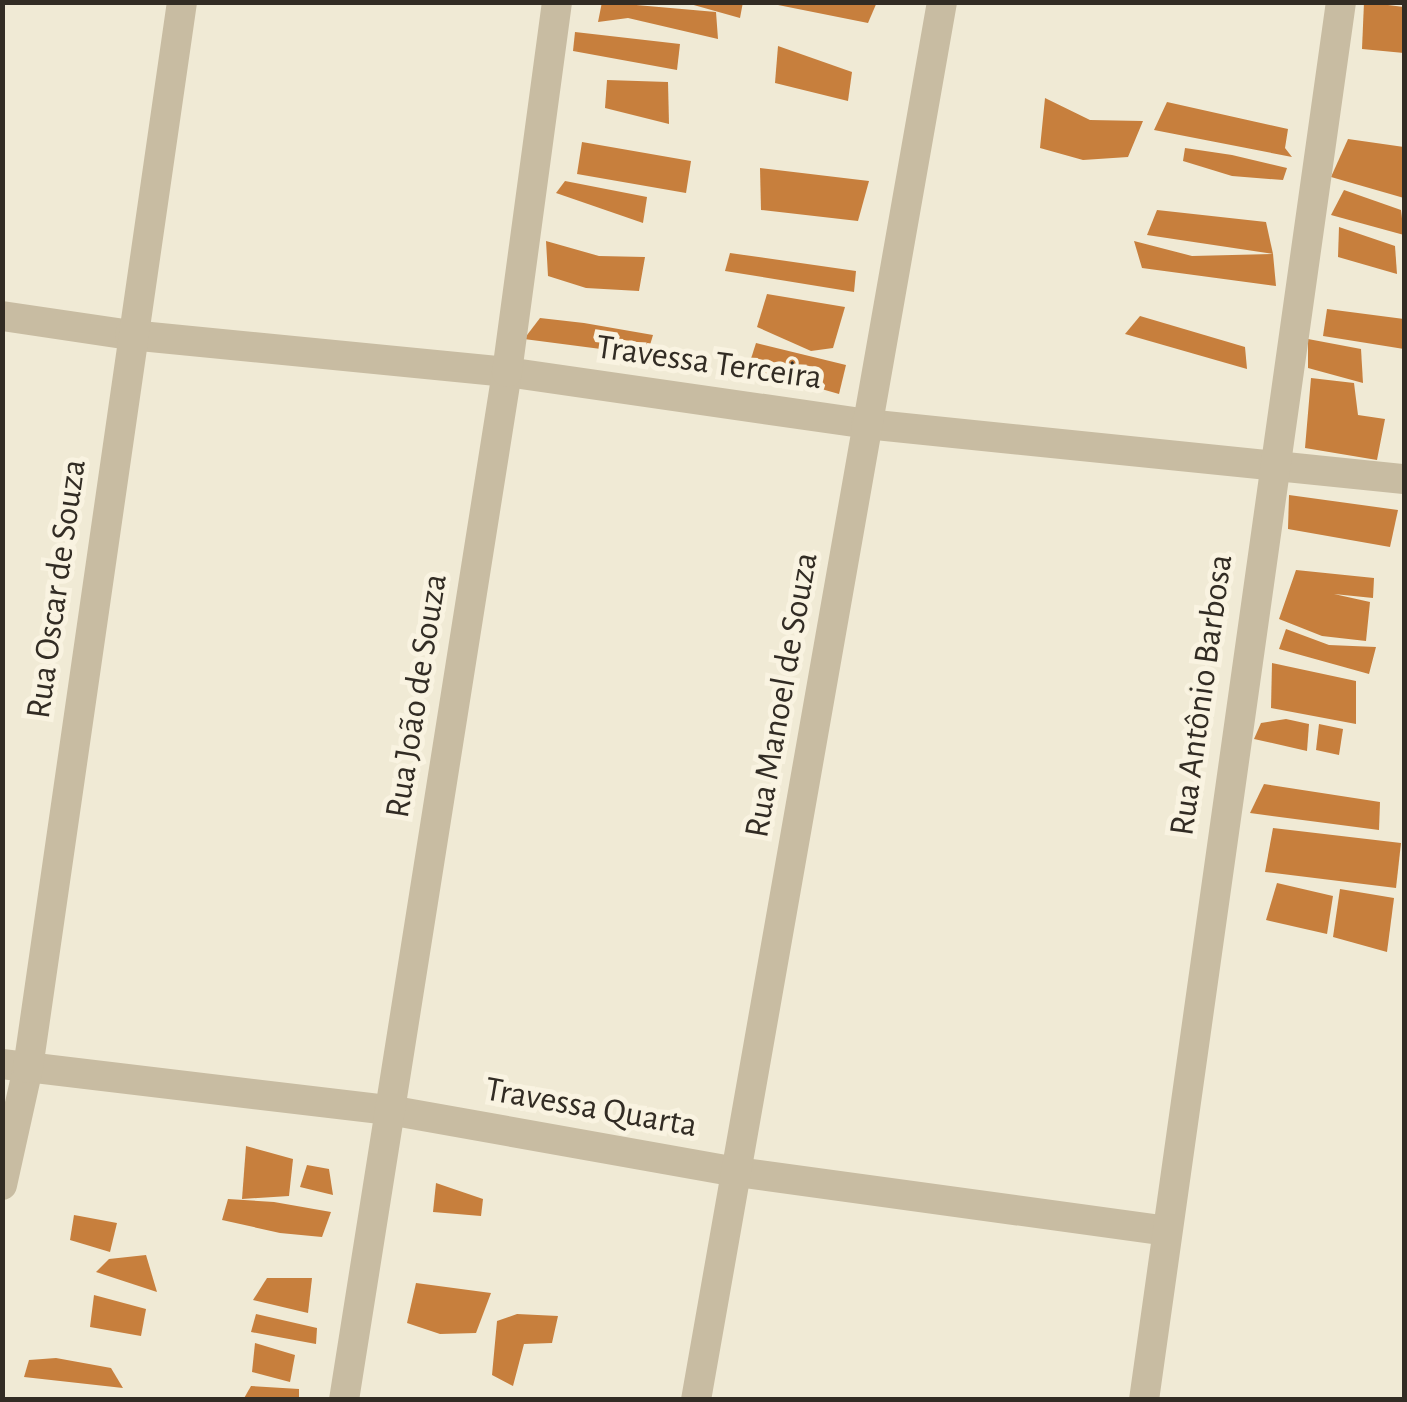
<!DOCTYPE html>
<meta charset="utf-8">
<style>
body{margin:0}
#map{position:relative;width:1407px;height:1402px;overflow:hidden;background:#f0ead5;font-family:"Alegreya Sans",sans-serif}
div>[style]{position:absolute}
.building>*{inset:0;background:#c77f3d}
.street>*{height:30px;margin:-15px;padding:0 15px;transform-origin:15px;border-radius:15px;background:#c8bca2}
span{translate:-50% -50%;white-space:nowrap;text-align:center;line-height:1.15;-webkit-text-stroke:10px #f9f3e1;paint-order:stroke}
.street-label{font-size:35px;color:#322c24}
.frame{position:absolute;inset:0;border:5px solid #322c24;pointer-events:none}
</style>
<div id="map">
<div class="building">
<div style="clip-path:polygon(602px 2px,716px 12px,718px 39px,628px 18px,598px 22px)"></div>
<div style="clip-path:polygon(683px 2px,743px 2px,740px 18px)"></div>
<div style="clip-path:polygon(877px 2px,868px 23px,768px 3px,769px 2px)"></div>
<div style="clip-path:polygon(1364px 2px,1404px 7px,1404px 53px,1362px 49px)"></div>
<div style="clip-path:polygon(575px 32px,680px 44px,677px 70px,573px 51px)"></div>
<div style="clip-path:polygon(778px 46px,852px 72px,848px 101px,775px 83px)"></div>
<div style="clip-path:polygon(607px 80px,668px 82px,669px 124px,605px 108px)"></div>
<div style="clip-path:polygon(1045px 98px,1090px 120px,1143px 121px,1128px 157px,1083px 160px,1040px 148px)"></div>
<div style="clip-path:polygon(1167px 102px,1288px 129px,1285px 148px,1292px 157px,1154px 130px)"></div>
<div style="clip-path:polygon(1348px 139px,1404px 147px,1404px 198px,1331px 177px)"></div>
<div style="clip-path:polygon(582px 142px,691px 161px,686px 193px,577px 174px)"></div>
<div style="clip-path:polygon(1185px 148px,1232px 155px,1287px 168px,1283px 180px,1232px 176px,1183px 161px)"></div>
<div style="clip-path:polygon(760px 168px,869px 181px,858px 221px,761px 210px)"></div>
<div style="clip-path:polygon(565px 181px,647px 197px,643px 223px,556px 193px)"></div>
<div style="clip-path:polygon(1344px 190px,1401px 210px,1404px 235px,1331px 215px)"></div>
<div style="clip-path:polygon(1157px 210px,1266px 222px,1273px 254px,1147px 235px)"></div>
<div style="clip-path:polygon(1339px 227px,1395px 246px,1397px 274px,1338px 257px)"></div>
<div style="clip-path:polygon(546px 241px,599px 256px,645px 257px,639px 291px,586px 288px,548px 276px)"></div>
<div style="clip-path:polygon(1134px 241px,1192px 256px,1273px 254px,1276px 286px,1142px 268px)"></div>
<div style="clip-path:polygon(730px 253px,856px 271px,854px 292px,725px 271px)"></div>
<div style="clip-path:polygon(767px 294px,845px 307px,833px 348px,811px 351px,757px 327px)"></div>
<div style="clip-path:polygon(1327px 309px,1404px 319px,1404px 349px,1323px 336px)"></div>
<div style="clip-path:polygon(1140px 316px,1245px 347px,1247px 369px,1125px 334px)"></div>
<div style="clip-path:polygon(540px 318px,584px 323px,653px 335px,647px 355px,524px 339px)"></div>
<div style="clip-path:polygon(1308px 339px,1361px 349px,1363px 383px,1308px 368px)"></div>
<div style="clip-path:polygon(756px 343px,846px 365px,839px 394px,748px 368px)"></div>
<div style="clip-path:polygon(1311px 378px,1354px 383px,1358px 415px,1385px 419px,1377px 460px,1305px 448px)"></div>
<div style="clip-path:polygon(1289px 495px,1398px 510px,1390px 547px,1288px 529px)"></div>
<div style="clip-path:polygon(1296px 570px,1374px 578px,1373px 598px,1334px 594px,1370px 602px,1366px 641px,1322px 636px,1279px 619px)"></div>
<div style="clip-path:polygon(1286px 629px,1329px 645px,1376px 647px,1369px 674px,1279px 649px)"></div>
<div style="clip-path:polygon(1272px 663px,1356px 681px,1356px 724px,1271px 708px)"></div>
<div style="clip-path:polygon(1286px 719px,1309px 724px,1307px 751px,1254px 739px,1261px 723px)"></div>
<div style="clip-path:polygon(1319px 724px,1343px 729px,1339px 755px,1316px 750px)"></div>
<div style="clip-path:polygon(1264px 784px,1380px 802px,1379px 830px,1250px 813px)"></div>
<div style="clip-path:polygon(1273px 828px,1401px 843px,1396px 888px,1265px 872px)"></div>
<div style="clip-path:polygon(1277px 883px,1333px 896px,1327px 934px,1266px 920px)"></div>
<div style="clip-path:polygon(1340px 889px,1394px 898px,1387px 952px,1333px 937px)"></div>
<div style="clip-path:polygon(246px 1146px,293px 1159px,289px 1196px,242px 1199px)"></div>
<div style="clip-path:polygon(307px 1165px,329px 1169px,333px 1195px,300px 1187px)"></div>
<div style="clip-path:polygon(436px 1183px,483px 1199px,481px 1216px,433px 1212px)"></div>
<div style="clip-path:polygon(228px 1199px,274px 1202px,331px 1212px,322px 1237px,280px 1233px,222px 1220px)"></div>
<div style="clip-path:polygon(74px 1215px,117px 1223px,110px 1252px,70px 1240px)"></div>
<div style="clip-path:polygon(146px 1255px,157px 1292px,96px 1272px,109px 1259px)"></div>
<div style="clip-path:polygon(267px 1278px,312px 1278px,308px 1313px,253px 1300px)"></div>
<div style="clip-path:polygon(416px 1283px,491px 1293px,476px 1333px,440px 1334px,407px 1323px)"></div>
<div style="clip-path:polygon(94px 1295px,146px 1309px,141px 1336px,90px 1327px)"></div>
<div style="clip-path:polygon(256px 1314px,317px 1328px,316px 1344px,251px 1332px)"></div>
<div style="clip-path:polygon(517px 1314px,558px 1316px,552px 1343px,524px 1344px,513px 1386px,492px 1375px,497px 1321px)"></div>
<div style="clip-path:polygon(255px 1343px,295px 1355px,290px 1382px,252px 1372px)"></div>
<div style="clip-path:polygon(56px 1358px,111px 1368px,123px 1388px,24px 1377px,29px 1360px)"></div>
<div style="clip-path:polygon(251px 1386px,299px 1389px,299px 1400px,243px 1400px)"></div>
</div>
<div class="street">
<div style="left:2px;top:316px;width:129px;rotate:8.4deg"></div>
<div style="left:130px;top:335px;width:379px;rotate:5.6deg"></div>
<div style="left:507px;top:372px;width:363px;rotate:8.2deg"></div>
<div style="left:866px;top:424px;width:541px;rotate:5.84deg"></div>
<div style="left:2px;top:1064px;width:390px;rotate:6.8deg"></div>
<div style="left:389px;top:1110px;width:353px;rotate:10.1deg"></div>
<div style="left:737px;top:1172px;width:432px;rotate:7.8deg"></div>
<div style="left:2px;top:1185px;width:120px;rotate:-77.5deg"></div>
<div style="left:28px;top:1068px;width:1077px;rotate:-81.78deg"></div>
<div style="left:344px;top:1400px;width:1041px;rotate:-80.99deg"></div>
<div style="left:507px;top:372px;width:373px;rotate:-82.3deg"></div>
<div style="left:696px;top:1400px;width:1419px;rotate:-80.02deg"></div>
<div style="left:1144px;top:1400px;width:1412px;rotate:-81.98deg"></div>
</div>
<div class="street-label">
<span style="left:709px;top:363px;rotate:8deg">Travessa Terceira</span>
<span style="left:57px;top:589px;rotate:-82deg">Rua Oscar de Souza</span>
<span style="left:782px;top:695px;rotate:-80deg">Rua Manoel de Souza</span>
<span style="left:1202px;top:695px;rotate:-82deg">Rua Antônio Barbosa</span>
<span style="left:417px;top:696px;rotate:-81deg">Rua João de Souza</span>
<span style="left:591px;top:1108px;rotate:10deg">Travessa Quarta</span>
</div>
<div class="frame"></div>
</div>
